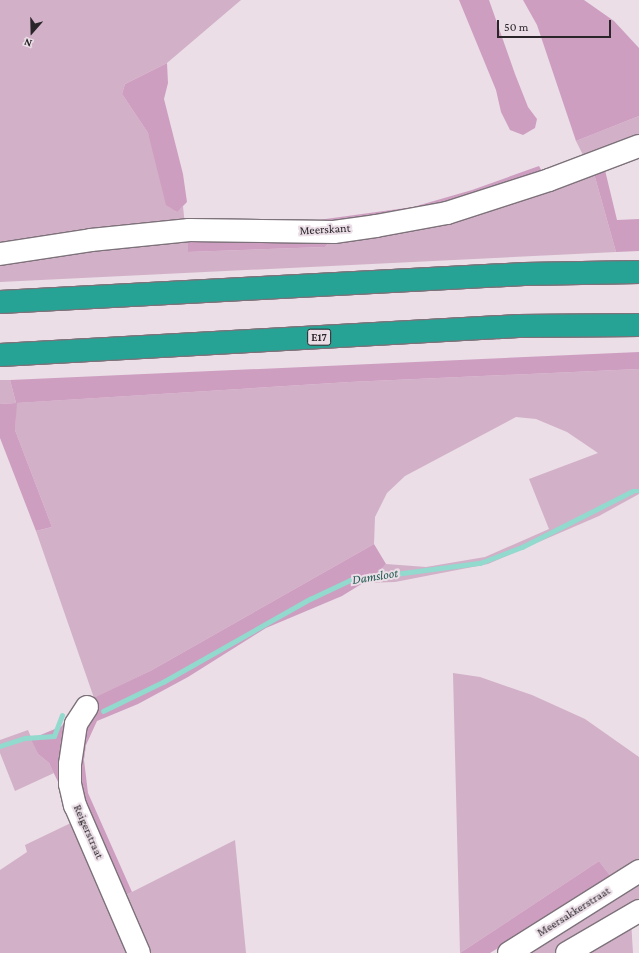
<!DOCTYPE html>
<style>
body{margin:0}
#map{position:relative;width:639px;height:953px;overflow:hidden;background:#ebdee7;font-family:"Crimson Pro",serif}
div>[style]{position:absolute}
.green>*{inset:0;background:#d2b0c8}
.forest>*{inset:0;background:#ce9ec1}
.stream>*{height:4.5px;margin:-2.25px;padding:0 2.25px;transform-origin:2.25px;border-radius:2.25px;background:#92d9ce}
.roads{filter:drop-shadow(1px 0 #7d727a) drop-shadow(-1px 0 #7d727a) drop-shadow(0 1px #7d727a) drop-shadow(0 -1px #7d727a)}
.minor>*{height:22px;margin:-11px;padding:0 11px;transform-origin:11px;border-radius:11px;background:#fff}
.highway>*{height:22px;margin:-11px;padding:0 11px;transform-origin:11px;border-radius:11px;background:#26a395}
span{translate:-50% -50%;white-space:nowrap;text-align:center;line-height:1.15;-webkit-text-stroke:4px #ebdee7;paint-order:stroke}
.shield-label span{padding:1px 3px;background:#ebdee7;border:1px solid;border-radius:3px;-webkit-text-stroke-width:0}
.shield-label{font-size:11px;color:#2a2528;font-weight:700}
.street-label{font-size:12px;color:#2a2528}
.water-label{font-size:13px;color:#215c54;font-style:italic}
.north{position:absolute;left:12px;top:12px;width:40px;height:40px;-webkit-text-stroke:3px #ebdee7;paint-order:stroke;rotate:200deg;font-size:11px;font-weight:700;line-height:16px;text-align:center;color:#2a2528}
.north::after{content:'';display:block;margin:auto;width:14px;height:18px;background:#2a2528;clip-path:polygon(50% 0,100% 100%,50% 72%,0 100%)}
.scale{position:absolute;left:497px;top:20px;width:114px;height:18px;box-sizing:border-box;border:2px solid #2a2528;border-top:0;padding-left:5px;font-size:12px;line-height:14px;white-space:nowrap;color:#2a2528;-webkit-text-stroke:3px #ebdee7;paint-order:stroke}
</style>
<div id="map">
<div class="green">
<div style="clip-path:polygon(0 0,241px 0,167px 63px,125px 84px,122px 94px,148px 133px,176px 212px,183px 206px,185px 226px,0 247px)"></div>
<div style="clip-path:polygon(639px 116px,639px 139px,585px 159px,576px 141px)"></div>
<div style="clip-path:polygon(593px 170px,616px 252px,0 282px,0 258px,188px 236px,188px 252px,325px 247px,335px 236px)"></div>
<div style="clip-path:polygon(639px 369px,639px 494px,599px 516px,488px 564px,395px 582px,363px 583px,379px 572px,386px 564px,426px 567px,485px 557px,549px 529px,529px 479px,598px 453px,567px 432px,536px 419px,516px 417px,405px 476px,387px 493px,375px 517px,374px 544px,152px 670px,94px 698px,36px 531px,52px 527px,15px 430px,16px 403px,0 404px,0 380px,10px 380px,16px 403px,350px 382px)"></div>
<div style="clip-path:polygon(453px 673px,480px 677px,532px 695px,585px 719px,639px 757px,639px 862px,612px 878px,599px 861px,460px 953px)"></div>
<div style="clip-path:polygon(28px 730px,38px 754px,49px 763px,54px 773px,15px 791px,0 753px,0 740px)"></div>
<div style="clip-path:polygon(75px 821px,129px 953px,0 953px,0 870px,27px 852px,25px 845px)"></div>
<div style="clip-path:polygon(235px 840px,246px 953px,145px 953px,122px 897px)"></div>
<div style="clip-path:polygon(639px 882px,639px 905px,558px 953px,524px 953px)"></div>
<div style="clip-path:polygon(631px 920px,633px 953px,575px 953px)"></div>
</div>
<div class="forest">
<div style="clip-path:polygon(459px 0,489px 0,515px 74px,528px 107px,537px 119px,535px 128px,523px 135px,510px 130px,501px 112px,496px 90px)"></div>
<div style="clip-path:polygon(523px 0,584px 0,614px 21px,639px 48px,639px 116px,576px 141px,537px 25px)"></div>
<div style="clip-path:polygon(167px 63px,168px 83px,164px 99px,183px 174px,187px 202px,177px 212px,166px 205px,148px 133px,122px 94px,125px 84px)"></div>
<div style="clip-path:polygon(539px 166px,544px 175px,377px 222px,311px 221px,413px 207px,472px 190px)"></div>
<div style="clip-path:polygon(604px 166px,617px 220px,639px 219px,639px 251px,616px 252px,593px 170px)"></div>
<div style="clip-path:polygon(188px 236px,335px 236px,325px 247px,188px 252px)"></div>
<div style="clip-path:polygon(639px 352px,639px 369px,350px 382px,17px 403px,15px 430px,52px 527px,36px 531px,0 438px,0 404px,16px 403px,10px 380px)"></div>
<div style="clip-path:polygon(374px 544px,386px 564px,379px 572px,363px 583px,342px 596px,266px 628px,188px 677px,138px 704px,97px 721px,86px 745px,84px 760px,88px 793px,132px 892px,109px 903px,59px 784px,49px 763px,38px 754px,31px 739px,62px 726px,66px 718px,85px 702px,152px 670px)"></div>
<div style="clip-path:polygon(599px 861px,612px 878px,490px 953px,460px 953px)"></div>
</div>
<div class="stream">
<div style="left:103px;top:711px;width:67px;rotate:-25.8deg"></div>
<div style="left:163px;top:682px;width:169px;rotate:-29.5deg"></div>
<div style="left:310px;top:599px;width:44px;rotate:-25.4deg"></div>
<div style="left:350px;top:580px;width:131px;rotate:-7.5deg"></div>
<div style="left:480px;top:563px;width:45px;rotate:-20.9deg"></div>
<div style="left:522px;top:547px;width:124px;rotate:-26.8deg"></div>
<div style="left:633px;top:491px;width:6px"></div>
<div style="left:0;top:746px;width:26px;rotate:-18deg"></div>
<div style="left:25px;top:738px;width:29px;rotate:-4deg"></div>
<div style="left:54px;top:736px;width:22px;rotate:-69deg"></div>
</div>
<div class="roads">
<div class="minor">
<div style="left:0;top:254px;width:92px;rotate:-8.7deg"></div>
<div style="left:91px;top:240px;width:99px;rotate:-5.8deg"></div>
<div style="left:189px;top:230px;width:145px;rotate:0.8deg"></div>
<div style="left:334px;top:232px;width:42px;rotate:-8.1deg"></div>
<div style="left:376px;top:226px;width:72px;rotate:-10.4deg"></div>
<div style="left:447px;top:213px;width:107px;rotate:-17.9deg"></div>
<div style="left:549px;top:180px;width:96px;rotate:-20.7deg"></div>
<div style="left:87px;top:707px;width:20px;rotate:123deg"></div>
<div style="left:76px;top:724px;width:40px;rotate:98.5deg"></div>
<div style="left:70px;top:764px;width:20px;rotate:90deg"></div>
<div style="left:70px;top:784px;width:22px;rotate:77deg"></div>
<div style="left:75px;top:805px;width:161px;rotate:66.6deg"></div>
<div style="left:509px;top:953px;width:154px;rotate:-32.2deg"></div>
<div style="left:567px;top:953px;width:83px;rotate:-30.3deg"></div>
</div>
<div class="highway">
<div style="left:0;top:302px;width:525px;rotate:-3.06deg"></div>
<div style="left:524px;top:274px;width:115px;rotate:-1deg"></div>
<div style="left:0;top:355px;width:519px;rotate:-3.2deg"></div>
<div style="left:518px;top:326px;width:121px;rotate:-0.5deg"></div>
</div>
</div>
<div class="shield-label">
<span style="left:319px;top:337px">E17</span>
</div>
<div class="street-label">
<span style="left:325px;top:230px;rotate:-3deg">Meerskant</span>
<span style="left:88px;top:832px;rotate:66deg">Reigerstraat</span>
<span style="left:574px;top:912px;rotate:-32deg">Meersakkerstraat</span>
</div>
<div class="water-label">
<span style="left:375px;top:577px;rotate:-9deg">Damsloot</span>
</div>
<div class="north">N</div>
<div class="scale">50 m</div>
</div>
